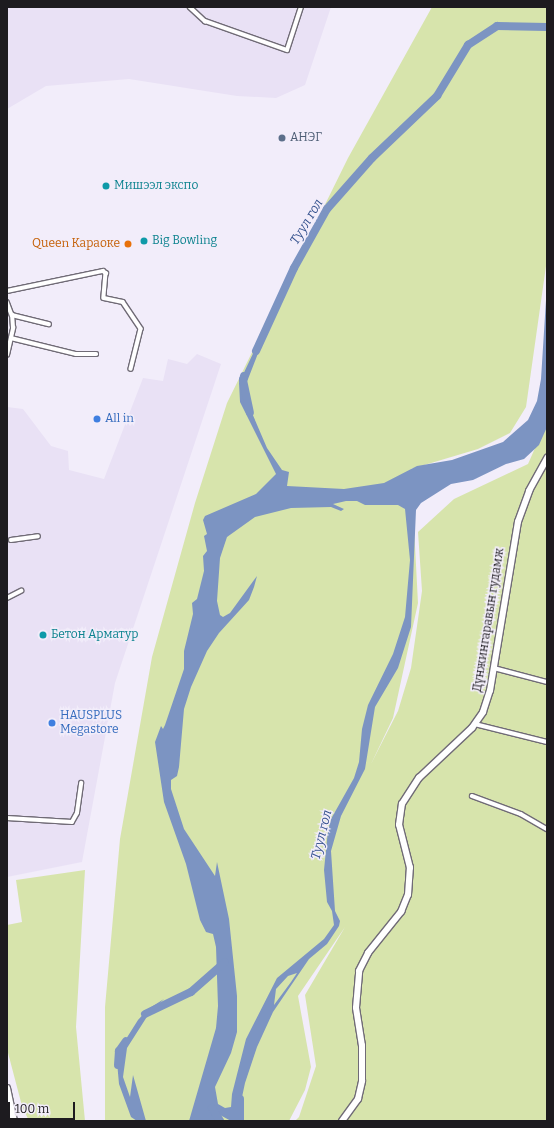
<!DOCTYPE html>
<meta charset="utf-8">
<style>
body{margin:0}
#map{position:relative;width:554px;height:1128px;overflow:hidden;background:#f2edfa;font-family:Bitter,serif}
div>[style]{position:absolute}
.built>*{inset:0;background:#e9e1f5}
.green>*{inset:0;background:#d7e4ac}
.water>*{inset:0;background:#7c94c2}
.river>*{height:8px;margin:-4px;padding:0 4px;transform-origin:4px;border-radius:4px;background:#7c94c2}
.roads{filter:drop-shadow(1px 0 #706b76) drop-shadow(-1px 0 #706b76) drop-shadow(0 1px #706b76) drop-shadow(0 -1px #706b76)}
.minor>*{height:3.5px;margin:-1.75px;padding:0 1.75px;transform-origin:1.75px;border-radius:1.75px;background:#fff}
.primary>*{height:5.5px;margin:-2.75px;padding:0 2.75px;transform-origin:2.75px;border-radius:2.75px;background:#fff}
.trunk>*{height:6px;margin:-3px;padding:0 3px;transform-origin:3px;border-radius:3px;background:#fff}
.dots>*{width:11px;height:11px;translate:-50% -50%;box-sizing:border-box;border:2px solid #f2edfa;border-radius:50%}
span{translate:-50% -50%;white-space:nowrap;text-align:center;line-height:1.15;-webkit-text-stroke:3px #f2edfa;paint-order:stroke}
.service-label{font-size:12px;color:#4e5e75}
.left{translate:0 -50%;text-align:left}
.culture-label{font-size:12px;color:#0d838f}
.food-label{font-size:12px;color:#c56008}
.right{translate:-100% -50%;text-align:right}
.shop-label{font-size:12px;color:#366cbe}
.street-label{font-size:12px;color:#1d1b1f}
.water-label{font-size:13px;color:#35528e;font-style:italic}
.frame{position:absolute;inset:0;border:8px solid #1d1b1f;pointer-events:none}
.scale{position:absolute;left:8px;top:1102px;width:67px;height:18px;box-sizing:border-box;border:2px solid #1d1b1f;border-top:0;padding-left:5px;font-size:12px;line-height:14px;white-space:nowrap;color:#1d1b1f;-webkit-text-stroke:3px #f2edfa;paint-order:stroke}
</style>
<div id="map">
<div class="built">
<div style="clip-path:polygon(7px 7px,331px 7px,305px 85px,276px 98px,237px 96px,129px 79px,46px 86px,7px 109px)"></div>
<div style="clip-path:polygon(197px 354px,221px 364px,115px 683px,82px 862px,7px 877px,7px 407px,23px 409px,51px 446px,68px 451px,69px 470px,104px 479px,143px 378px,163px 381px,168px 359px,187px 364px)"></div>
</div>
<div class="green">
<div style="clip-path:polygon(432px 7px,547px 7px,547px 259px,526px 407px,510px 433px,478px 449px,411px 469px,418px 603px,393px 718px,371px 764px,398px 711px,411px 668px,422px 591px,418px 532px,454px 499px,528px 464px,547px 421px,547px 1121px,295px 1121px,299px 1117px,316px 1066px,305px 995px,345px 927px,298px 996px,311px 1067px,305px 1090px,289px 1121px,105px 1121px,105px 1007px,120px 839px,152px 657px,195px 503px,227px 403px,348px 158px)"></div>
<div style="clip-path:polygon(85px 870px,76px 1027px,85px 1121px,29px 1121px,22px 1106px,7px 1049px,7px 925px,22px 922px,16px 880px)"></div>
</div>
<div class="water">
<div style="clip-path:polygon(evenodd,547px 284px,547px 427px,539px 445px,524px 459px,506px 464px,473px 480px,451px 484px,421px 503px,416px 510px,411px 627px,398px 668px,375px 707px,365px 769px,341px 816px,331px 851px,335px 911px,340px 921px,339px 926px,327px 944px,309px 959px,273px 1012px,257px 1047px,245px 1083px,238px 1116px,240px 1121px,231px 1121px,220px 1115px,216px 1117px,217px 1121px,189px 1121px,216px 1028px,218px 1006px,216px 947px,213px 934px,206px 932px,200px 920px,186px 864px,164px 802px,155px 742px,161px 726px,163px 729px,165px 725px,184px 669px,184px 651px,193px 614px,192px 603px,197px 599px,204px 571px,203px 556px,207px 551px,204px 536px,207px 534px,203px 520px,205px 516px,256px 494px,276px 474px,240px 402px,239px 383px,259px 341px,262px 343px,243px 392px,267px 448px,282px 470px,289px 472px,287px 486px,344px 489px,384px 483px,417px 466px,452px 460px,503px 442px,528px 420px,537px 401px,541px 379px,547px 284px,346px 501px,357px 501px,365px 505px,398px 505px,405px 509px,410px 560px,405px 617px,393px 654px,368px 705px,362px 729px,359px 762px,354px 778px,331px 819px,328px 830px,324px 870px,327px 902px,332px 911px,334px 925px,324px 939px,277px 978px,246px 1039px,232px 1094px,231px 1107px,225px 1108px,218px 1104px,215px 1087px,231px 1053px,237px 1032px,237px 996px,229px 919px,217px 862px,215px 876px,184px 829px,171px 789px,171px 780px,177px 776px,179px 767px,184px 709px,191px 687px,207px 651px,219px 633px,249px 600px,254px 587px,257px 576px,230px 613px,223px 617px,220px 615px,217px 601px,220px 558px,227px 537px,255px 517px,291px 508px,331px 507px,341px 511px,344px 509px,333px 504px,346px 501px,547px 284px,297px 973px,291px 982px,274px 1005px,276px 989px,288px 976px,297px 973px)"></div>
<div style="clip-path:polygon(164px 999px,150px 1012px,127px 1048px,123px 1077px,130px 1097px,133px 1075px,146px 1121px,137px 1121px,131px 1117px,119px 1084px,117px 1062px,121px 1047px,138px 1020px,148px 1009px)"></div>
</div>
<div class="river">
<div style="left:256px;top:351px;width:91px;rotate:-65.4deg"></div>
<div style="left:294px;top:268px;width:68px;rotate:-60.8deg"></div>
<div style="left:327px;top:209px;width:68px;rotate:-48.6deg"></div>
<div style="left:372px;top:158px;width:90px;rotate:-43.6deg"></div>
<div style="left:437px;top:96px;width:60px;rotate:-58.7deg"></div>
<div style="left:468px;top:45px;width:35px;rotate:-33deg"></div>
<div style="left:497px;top:26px;width:50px;rotate:1.1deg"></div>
<div style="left:244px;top:376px;width:4px;rotate:104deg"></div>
<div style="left:243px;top:380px;width:33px;rotate:78deg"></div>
<div style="left:145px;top:1014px;width:51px;rotate:-25.6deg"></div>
<div style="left:191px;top:992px;width:45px;rotate:-41.4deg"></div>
<div style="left:118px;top:1065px;width:14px;rotate:-86deg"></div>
<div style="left:119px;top:1051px;width:12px;rotate:-55deg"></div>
<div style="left:240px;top:1099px;width:22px;rotate:90deg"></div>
<div style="left:212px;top:1108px;width:15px;rotate:58deg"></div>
</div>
<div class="roads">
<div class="minor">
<div style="left:190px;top:7px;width:21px;rotate:43deg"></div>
<div style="left:205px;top:21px;width:87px;rotate:19.5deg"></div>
<div style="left:287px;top:50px;width:45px;rotate:-72deg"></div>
<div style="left:7px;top:291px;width:98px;rotate:-11.8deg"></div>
<div style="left:103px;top:271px;width:4px;rotate:34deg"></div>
<div style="left:106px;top:273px;width:25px;rotate:95deg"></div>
<div style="left:104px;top:298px;width:19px;rotate:12deg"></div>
<div style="left:123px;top:302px;width:32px;rotate:56deg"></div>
<div style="left:141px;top:329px;width:41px;rotate:104deg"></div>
<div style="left:7px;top:302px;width:14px;rotate:69deg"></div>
<div style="left:11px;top:338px;width:67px;rotate:13.8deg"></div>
<div style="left:76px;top:354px;width:20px"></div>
<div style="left:7px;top:355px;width:28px;rotate:-77deg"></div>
<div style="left:13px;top:328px;width:13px;rotate:-94deg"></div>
<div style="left:12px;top:315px;width:38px;rotate:14deg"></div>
<div style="left:11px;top:540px;width:27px;rotate:-8deg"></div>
<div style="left:7px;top:598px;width:16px;rotate:-27deg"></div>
<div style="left:494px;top:668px;width:55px;rotate:14.8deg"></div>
<div style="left:475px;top:724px;width:74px;rotate:14deg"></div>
<div style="left:472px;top:796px;width:52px;rotate:20.2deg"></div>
<div style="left:521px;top:814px;width:30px;rotate:30deg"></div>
<div style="left:7px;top:818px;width:65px;rotate:3.5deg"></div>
<div style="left:72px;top:822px;width:10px;rotate:-61deg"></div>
<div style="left:77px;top:813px;width:30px;rotate:-82deg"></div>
</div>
<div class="primary">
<div style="left:342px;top:1121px;width:27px;rotate:-54deg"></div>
<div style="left:358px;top:1099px;width:18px;rotate:-77deg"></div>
<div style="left:362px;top:1081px;width:35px;rotate:-90deg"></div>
<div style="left:362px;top:1046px;width:38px;rotate:-99deg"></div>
<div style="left:356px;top:1008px;width:37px;rotate:-85deg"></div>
<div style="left:359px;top:971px;width:20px;rotate:-63deg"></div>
<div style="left:368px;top:953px;width:53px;rotate:-51.2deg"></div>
<div style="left:401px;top:912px;width:18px;rotate:-68deg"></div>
<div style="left:408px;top:895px;width:27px;rotate:-86deg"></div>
<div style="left:410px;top:868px;width:44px;rotate:-104.3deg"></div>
<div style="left:399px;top:825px;width:21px;rotate:-82deg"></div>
<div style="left:402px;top:804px;width:31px;rotate:-57deg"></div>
<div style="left:419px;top:778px;width:73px;rotate:-43.3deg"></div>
<div style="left:472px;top:728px;width:19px;rotate:-55deg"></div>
<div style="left:483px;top:712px;width:22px;rotate:-72deg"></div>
<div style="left:490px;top:691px;width:171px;rotate:-80.6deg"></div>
<div style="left:518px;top:522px;width:33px;rotate:-70deg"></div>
<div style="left:529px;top:491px;width:38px;rotate:-61deg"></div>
</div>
<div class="trunk">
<div style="left:7px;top:1088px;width:34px;rotate:78deg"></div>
<div style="left:7px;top:1109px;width:12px;rotate:85deg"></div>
</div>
</div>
<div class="dots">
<div style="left:282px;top:138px;background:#5c6f8a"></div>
<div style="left:106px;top:186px;background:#0f9aa8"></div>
<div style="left:144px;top:241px;background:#0f9aa8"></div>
<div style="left:128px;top:244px;background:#e8710a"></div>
<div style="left:97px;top:419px;background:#3f7fe0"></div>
<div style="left:43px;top:635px;background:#0f9aa8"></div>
<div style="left:52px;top:723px;background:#3f7fe0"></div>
</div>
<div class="service-label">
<span class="left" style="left:290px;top:138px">АНЭГ</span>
</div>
<div class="culture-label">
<span class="left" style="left:114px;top:186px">Мишээл экспо</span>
<span class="left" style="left:152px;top:241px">Big Bowling</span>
<span class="left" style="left:51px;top:635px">Бетон Арматур</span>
</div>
<div class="food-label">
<span class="right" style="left:120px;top:244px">Queen Караоке</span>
</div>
<div class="shop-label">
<span class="left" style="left:105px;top:419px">All in</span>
<span class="left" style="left:60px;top:723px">HAUSPLUS<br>Megastore</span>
</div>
<div class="street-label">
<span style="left:489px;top:620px;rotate:-81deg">Дүнжингаравын гудамж</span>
</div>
<div class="water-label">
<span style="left:307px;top:222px;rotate:-59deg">Туул гол</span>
<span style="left:322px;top:835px;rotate:-76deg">Туул гол</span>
</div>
<div class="frame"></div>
<div class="scale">100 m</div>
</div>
